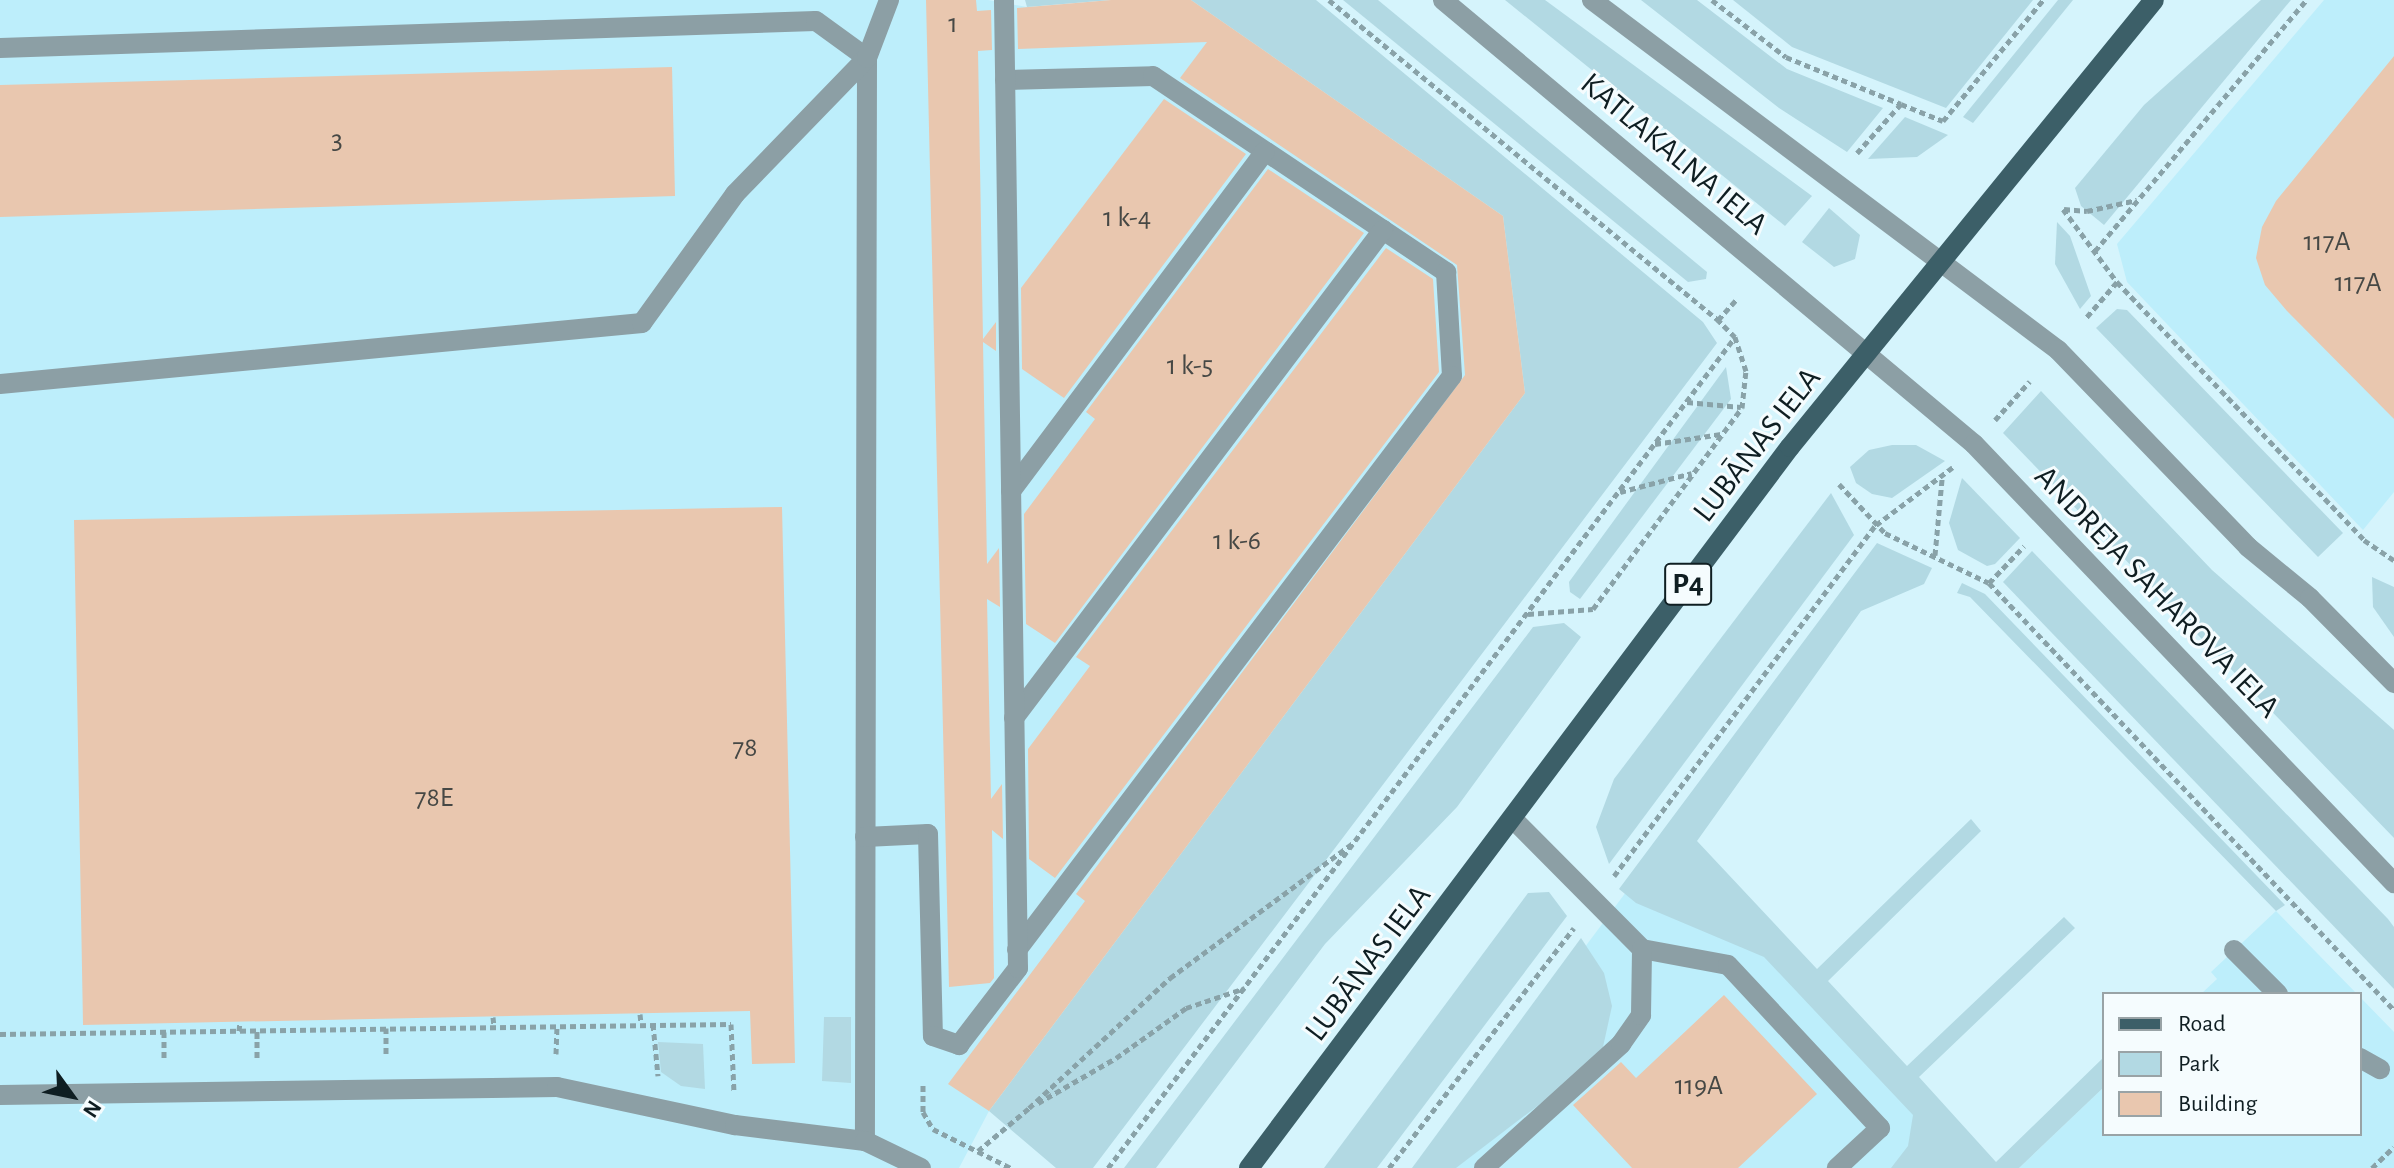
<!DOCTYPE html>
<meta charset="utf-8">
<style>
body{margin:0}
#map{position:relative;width:2394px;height:1168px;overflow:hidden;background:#d5f4fc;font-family:"Alegreya Sans",sans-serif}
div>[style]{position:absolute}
.built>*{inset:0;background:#bdeefb}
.green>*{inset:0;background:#b2d9e3}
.building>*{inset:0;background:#e9c7af}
.path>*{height:5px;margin-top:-2.5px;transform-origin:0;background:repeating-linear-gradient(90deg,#89a2a8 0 6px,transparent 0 10px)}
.service>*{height:20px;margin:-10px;padding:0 10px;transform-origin:10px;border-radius:10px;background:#8c9fa5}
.tertiary>*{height:20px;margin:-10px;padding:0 10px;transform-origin:10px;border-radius:10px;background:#8c9fa5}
.primary>*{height:20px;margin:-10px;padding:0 10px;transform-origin:10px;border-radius:10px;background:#3c5f68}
span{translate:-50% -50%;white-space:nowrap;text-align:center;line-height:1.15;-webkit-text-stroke:6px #f5fcfe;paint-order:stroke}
.number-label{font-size:28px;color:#464845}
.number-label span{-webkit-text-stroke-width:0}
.shield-label span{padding:2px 6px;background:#f5fcfe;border:2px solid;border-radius:6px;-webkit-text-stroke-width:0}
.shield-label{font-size:30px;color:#0f1e22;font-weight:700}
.street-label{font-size:32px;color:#0f1e22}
.legend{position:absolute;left:2102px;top:992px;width:260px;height:144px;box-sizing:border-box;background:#f5fcfe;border:2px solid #99a3a6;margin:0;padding:10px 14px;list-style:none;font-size:24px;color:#0f1e22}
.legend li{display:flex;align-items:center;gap:16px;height:40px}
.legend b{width:40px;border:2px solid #99a3a6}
.north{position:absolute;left:32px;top:1056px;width:80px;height:80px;-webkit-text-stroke:6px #f5fcfe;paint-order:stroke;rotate:123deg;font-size:22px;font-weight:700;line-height:32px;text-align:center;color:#0f1e22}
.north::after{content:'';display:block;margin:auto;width:28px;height:36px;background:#0f1e22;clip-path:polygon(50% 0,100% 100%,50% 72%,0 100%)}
</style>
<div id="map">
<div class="built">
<div style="clip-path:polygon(0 0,988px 0,1027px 7px,1191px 0,1503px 216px,1525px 393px,989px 1111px,959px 1168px,0 1168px)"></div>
<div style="clip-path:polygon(2324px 0,2394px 0,2394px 492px,2363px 530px,2127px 282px,2117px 244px)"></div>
<div style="clip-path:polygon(1635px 880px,1770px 944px,1934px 1111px,1923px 1168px,1420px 1168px)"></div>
<div style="clip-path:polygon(2276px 911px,2357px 994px,2201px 994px,2217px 979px,2211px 972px)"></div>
<div style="clip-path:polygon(2360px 997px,2394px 1032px,2394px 1168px,2019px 1168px,2104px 1087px,2104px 1134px,2360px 1134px)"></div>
</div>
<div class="green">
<div style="clip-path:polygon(1025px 0,1111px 0,1027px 7px)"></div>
<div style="clip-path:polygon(1191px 0,1316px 0,1703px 322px,1717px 343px,1093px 1168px,1056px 1168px,989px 1111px,1525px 393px,1503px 216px)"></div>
<div style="clip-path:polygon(1343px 0,1378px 0,1707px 272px,1706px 279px,1688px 282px)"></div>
<div style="clip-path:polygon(1505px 0,1545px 0,1812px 196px,1785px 226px)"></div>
<div style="clip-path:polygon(1641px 0,1697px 0,1787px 69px,1883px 108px,1847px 152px,1779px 108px)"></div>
<div style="clip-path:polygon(1733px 0,2033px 0,1946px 108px,1792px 47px)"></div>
<div style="clip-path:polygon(2058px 0,2073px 0,1973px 123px,1963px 117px)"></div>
<div style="clip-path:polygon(2261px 0,2291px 0,2104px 225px,2081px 206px,2075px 188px,2144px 105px)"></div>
<div style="clip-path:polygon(1905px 117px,1948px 135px,1917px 157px,1868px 159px)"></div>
<div style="clip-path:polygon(1829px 208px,1860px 235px,1855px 259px,1834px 267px,1802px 242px)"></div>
<div style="clip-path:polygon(2057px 222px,2070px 236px,2091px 296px,2080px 309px,2055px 264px)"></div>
<div style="clip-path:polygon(2117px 309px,2127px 310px,2343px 533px,2318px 557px,2096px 328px)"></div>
<div style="clip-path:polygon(1726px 367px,1731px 399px,1580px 599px,1570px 592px,1569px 582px)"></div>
<div style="clip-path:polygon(2041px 391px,2212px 570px,2394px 730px,2394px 838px,2003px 433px)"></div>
<div style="clip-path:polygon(1892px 445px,1916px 445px,1945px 461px,1892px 498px,1872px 494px,1856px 483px,1850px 467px,1869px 450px)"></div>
<div style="clip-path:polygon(1962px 478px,2020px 538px,1995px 564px,1987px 566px,1958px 550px,1949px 523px)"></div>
<div style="clip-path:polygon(1831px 493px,1854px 535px,1609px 864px,1596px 827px,1614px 779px)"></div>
<div style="clip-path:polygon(1877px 543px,1932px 568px,1924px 584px,1861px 611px,1697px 841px,1817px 969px,1971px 819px,1981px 831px,1828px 981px,1907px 1066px,2064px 917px,2075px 928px,1919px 1077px,1996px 1162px,2104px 1057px,2104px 1087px,2019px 1168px,1891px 1168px,1908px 1146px,1913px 1115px,1764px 957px,1636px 903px,1619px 889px)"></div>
<div style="clip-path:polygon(2032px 551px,2388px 919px,2394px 927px,2394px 989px,2003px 582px)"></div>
<div style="clip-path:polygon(2372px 577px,2394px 587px,2394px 637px,2373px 607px)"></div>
<div style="clip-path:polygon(1962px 583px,1985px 594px,2285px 905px,2276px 911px,1970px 597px,1957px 593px)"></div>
<div style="clip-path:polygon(1564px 623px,1581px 637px,1457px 807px,1325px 944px,1156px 1168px,1124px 1168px,1533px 627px)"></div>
<div style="clip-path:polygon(1549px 892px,1567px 916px,1377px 1168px,1324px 1168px,1528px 893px)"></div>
<div style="clip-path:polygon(1581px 938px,1604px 973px,1612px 1006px,1603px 1047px,1574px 1078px,1456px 1168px,1412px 1168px)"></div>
<div style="clip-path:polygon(824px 1017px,851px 1017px,851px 1083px,822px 1081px)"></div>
<div style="clip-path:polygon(658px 1042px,703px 1044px,705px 1089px,681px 1086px,661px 1072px)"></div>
</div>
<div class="building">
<div style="clip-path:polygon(926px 0,976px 0,977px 11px,991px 10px,992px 50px,978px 51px,983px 339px,996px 322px,996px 351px,983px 342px,987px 564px,999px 548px,1000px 607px,987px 599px,991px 799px,1002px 784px,1003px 839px,992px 830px,994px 978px,990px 983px,949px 987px)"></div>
<div style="clip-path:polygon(1111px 0,1191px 0,1503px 216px,1525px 393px,989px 1111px,948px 1084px,1085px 901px,1076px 894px,1465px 375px,1457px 265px,1180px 78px,1207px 42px,1018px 49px,1017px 8px)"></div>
<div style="clip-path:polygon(2394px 56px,2394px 419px,2287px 311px,2265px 285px,2256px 258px,2262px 227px,2276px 201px)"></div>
<div style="clip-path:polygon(672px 67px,675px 196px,0 217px,0 85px)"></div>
<div style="clip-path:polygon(1164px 99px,1246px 154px,1064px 398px,1022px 369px,1021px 288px)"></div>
<div style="clip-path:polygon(1268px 169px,1364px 233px,1055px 643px,1026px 624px,1024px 514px,1095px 419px,1086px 412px)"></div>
<div style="clip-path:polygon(1386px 248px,1433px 279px,1439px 372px,1055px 878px,1029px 859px,1028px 749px,1090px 666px,1076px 657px)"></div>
<div style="clip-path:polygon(782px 507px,795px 1063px,752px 1064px,750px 1011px,83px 1025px,74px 520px)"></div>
<div style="clip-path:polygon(1724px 995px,1817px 1094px,1738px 1168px,1632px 1168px,1573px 1105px,1621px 1062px,1636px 1078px)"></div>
</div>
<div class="path">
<div style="left:1329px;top:0;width:504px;rotate:39.44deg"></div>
<div style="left:1712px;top:0;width:93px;rotate:37.6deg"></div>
<div style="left:1786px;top:57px;width:124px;rotate:22.2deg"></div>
<div style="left:1857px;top:153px;width:66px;rotate:-48.1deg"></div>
<div style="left:1901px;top:104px;width:45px;rotate:22deg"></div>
<div style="left:1943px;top:121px;width:157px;rotate:-50.4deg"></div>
<div style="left:2063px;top:209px;width:91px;rotate:53.5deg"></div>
<div style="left:2117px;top:282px;width:49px;rotate:130.9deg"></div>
<div style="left:2064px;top:209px;width:23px;rotate:5deg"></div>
<div style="left:2087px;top:211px;width:51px;rotate:-12.4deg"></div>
<div style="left:2095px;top:251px;width:328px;rotate:-49.9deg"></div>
<div style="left:2117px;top:282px;width:357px;rotate:46.2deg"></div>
<div style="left:2364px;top:540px;width:36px;rotate:34deg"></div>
<div style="left:1687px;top:402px;width:54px;rotate:5.3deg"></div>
<div style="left:1995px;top:420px;width:52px;rotate:-48.1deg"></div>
<div style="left:1655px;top:444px;width:67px;rotate:-8.6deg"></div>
<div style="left:1839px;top:484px;width:67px;rotate:46.8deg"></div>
<div style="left:1885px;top:533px;width:115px;rotate:25.7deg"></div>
<div style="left:1989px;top:583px;width:589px;rotate:46.51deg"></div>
<div style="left:1620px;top:492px;width:74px;rotate:-14.8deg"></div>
<div style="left:1935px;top:555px;width:76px;rotate:-84.7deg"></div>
<div style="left:1989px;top:583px;width:51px;rotate:-46.6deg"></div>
<div style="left:1528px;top:614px;width:65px;rotate:-4.4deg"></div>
<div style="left:1593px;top:609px;width:250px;rotate:-53.5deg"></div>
<div style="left:1742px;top:408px;width:37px;rotate:-84deg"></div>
<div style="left:1746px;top:371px;width:36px;rotate:-108deg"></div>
<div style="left:1735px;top:337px;width:24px;rotate:-135deg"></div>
<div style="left:1718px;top:320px;width:27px;rotate:-48deg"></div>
<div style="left:1614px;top:876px;width:438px;rotate:-53.3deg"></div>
<div style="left:1876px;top:525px;width:96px;rotate:-37deg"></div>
<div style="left:640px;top:1014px;width:10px;rotate:84deg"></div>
<div style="left:493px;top:1017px;width:9px;rotate:84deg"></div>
<div style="left:653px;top:1024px;width:52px;rotate:84.5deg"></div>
<div style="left:386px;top:1028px;width:27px;rotate:90deg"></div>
<div style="left:239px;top:1031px;width:9px;rotate:-84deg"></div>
<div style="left:164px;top:1032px;width:27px;rotate:90deg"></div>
<div style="left:0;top:1034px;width:731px;rotate:-0.78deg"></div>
<div style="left:731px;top:1024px;width:68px;rotate:87.5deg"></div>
<div style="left:556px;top:1054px;width:29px;rotate:-88deg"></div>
<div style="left:257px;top:1058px;width:27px;rotate:-90deg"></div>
<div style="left:923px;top:1085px;width:27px;rotate:90deg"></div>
<div style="left:923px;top:1112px;width:20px;rotate:60deg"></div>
<div style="left:933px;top:1129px;width:87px;rotate:26.6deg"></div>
<div style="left:1038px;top:1103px;width:90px;rotate:-30deg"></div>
<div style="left:1116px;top:1058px;width:86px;rotate:-35.5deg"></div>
<div style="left:1186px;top:1008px;width:62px;rotate:-18.7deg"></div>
<div style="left:1029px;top:1108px;width:192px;rotate:-42.7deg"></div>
<div style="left:1170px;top:978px;width:227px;rotate:-36.4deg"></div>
<div style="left:978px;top:1151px;width:67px;rotate:-40.1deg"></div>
<div style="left:1108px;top:1168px;width:1041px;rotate:-52.96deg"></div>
<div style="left:1389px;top:1168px;width:303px;rotate:-52.4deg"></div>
<div style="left:2372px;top:1168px;width:30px;rotate:-44deg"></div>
</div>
<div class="service">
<div style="left:0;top:48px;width:816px;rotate:-1.9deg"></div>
<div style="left:816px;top:21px;width:63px;rotate:36deg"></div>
<div style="left:867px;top:58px;width:1083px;rotate:90.11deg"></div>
<div style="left:1005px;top:80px;width:148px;rotate:-1.5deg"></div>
<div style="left:1153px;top:76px;width:353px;rotate:33.8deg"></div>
<div style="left:1446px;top:272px;width:104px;rotate:86.7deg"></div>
<div style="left:1452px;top:376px;width:720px;rotate:127.16deg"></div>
<div style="left:0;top:384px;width:645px;rotate:-5.43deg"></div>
<div style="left:642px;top:323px;width:159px;rotate:-54.2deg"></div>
<div style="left:735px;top:194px;width:190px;rotate:-45.9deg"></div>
<div style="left:867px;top:58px;width:62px;rotate:-69.2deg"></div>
<div style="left:1011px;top:491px;width:424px;rotate:-53.2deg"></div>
<div style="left:1014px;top:718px;width:612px;rotate:-52.91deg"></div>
<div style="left:1514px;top:820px;width:182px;rotate:45.2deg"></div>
<div style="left:1642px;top:949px;width:87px;rotate:10.5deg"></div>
<div style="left:1728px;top:965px;width:223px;rotate:47deg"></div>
<div style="left:1880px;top:1128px;width:59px;rotate:137.1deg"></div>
<div style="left:865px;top:837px;width:63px;rotate:-2.7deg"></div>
<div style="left:928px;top:834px;width:202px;rotate:88.6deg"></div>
<div style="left:933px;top:1036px;width:28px;rotate:19deg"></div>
<div style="left:959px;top:1045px;width:97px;rotate:-52.5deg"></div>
<div style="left:1018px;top:968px;width:968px;rotate:-90.83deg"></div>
<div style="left:2234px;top:950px;width:62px;rotate:45deg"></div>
<div style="left:2360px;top:1058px;width:23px;rotate:29deg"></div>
<div style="left:0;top:1095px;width:557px;rotate:-0.82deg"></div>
<div style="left:557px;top:1087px;width:182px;rotate:12.1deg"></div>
<div style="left:735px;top:1125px;width:131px;rotate:7deg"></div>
<div style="left:865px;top:1141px;width:62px;rotate:25.7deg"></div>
<div style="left:1484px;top:1168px;width:185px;rotate:-42.1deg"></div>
<div style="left:1621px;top:1044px;width:35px;rotate:-55deg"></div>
<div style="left:1641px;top:1015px;width:66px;rotate:-89.1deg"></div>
</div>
<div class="tertiary">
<div style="left:1443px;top:0;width:692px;rotate:39.9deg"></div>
<div style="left:1974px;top:444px;width:608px;rotate:46.27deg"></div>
<div style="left:1592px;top:0;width:583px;rotate:36.91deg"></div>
<div style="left:2058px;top:350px;width:274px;rotate:46deg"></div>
<div style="left:2248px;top:547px;width:80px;rotate:39.4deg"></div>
<div style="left:2310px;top:598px;width:120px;rotate:45.3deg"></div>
</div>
<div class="primary">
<div style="left:1249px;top:1168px;width:901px;rotate:-53.12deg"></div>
<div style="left:1790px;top:447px;width:576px;rotate:-50.84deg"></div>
</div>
<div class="number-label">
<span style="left:953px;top:24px">1</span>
<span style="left:337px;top:140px">3</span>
<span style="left:1127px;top:218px">1 k-4</span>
<span style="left:2327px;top:242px">117A</span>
<span style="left:2358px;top:283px">117A</span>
<span style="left:1190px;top:366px">1 k-5</span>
<span style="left:1237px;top:541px">1 k-6</span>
<span style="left:745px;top:748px">78</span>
<span style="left:434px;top:798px">78E</span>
<span style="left:1699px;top:1086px">119A</span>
</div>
<div class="shield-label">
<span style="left:1688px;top:584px">P4</span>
</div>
<div class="street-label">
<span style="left:1674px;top:154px;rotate:40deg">KATLAKALNA IELA</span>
<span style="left:1757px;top:445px;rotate:-52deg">LUBĀNAS IELA</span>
<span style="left:2157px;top:592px;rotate:46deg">ANDREJA SAHAROVA IELA</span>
<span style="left:1368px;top:963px;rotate:-53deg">LUBĀNAS IELA</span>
</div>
<ul class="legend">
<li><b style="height:10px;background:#3c5f68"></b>Road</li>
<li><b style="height:22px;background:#b2d9e3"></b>Park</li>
<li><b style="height:22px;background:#e9c7af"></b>Building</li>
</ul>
<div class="north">N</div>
</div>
